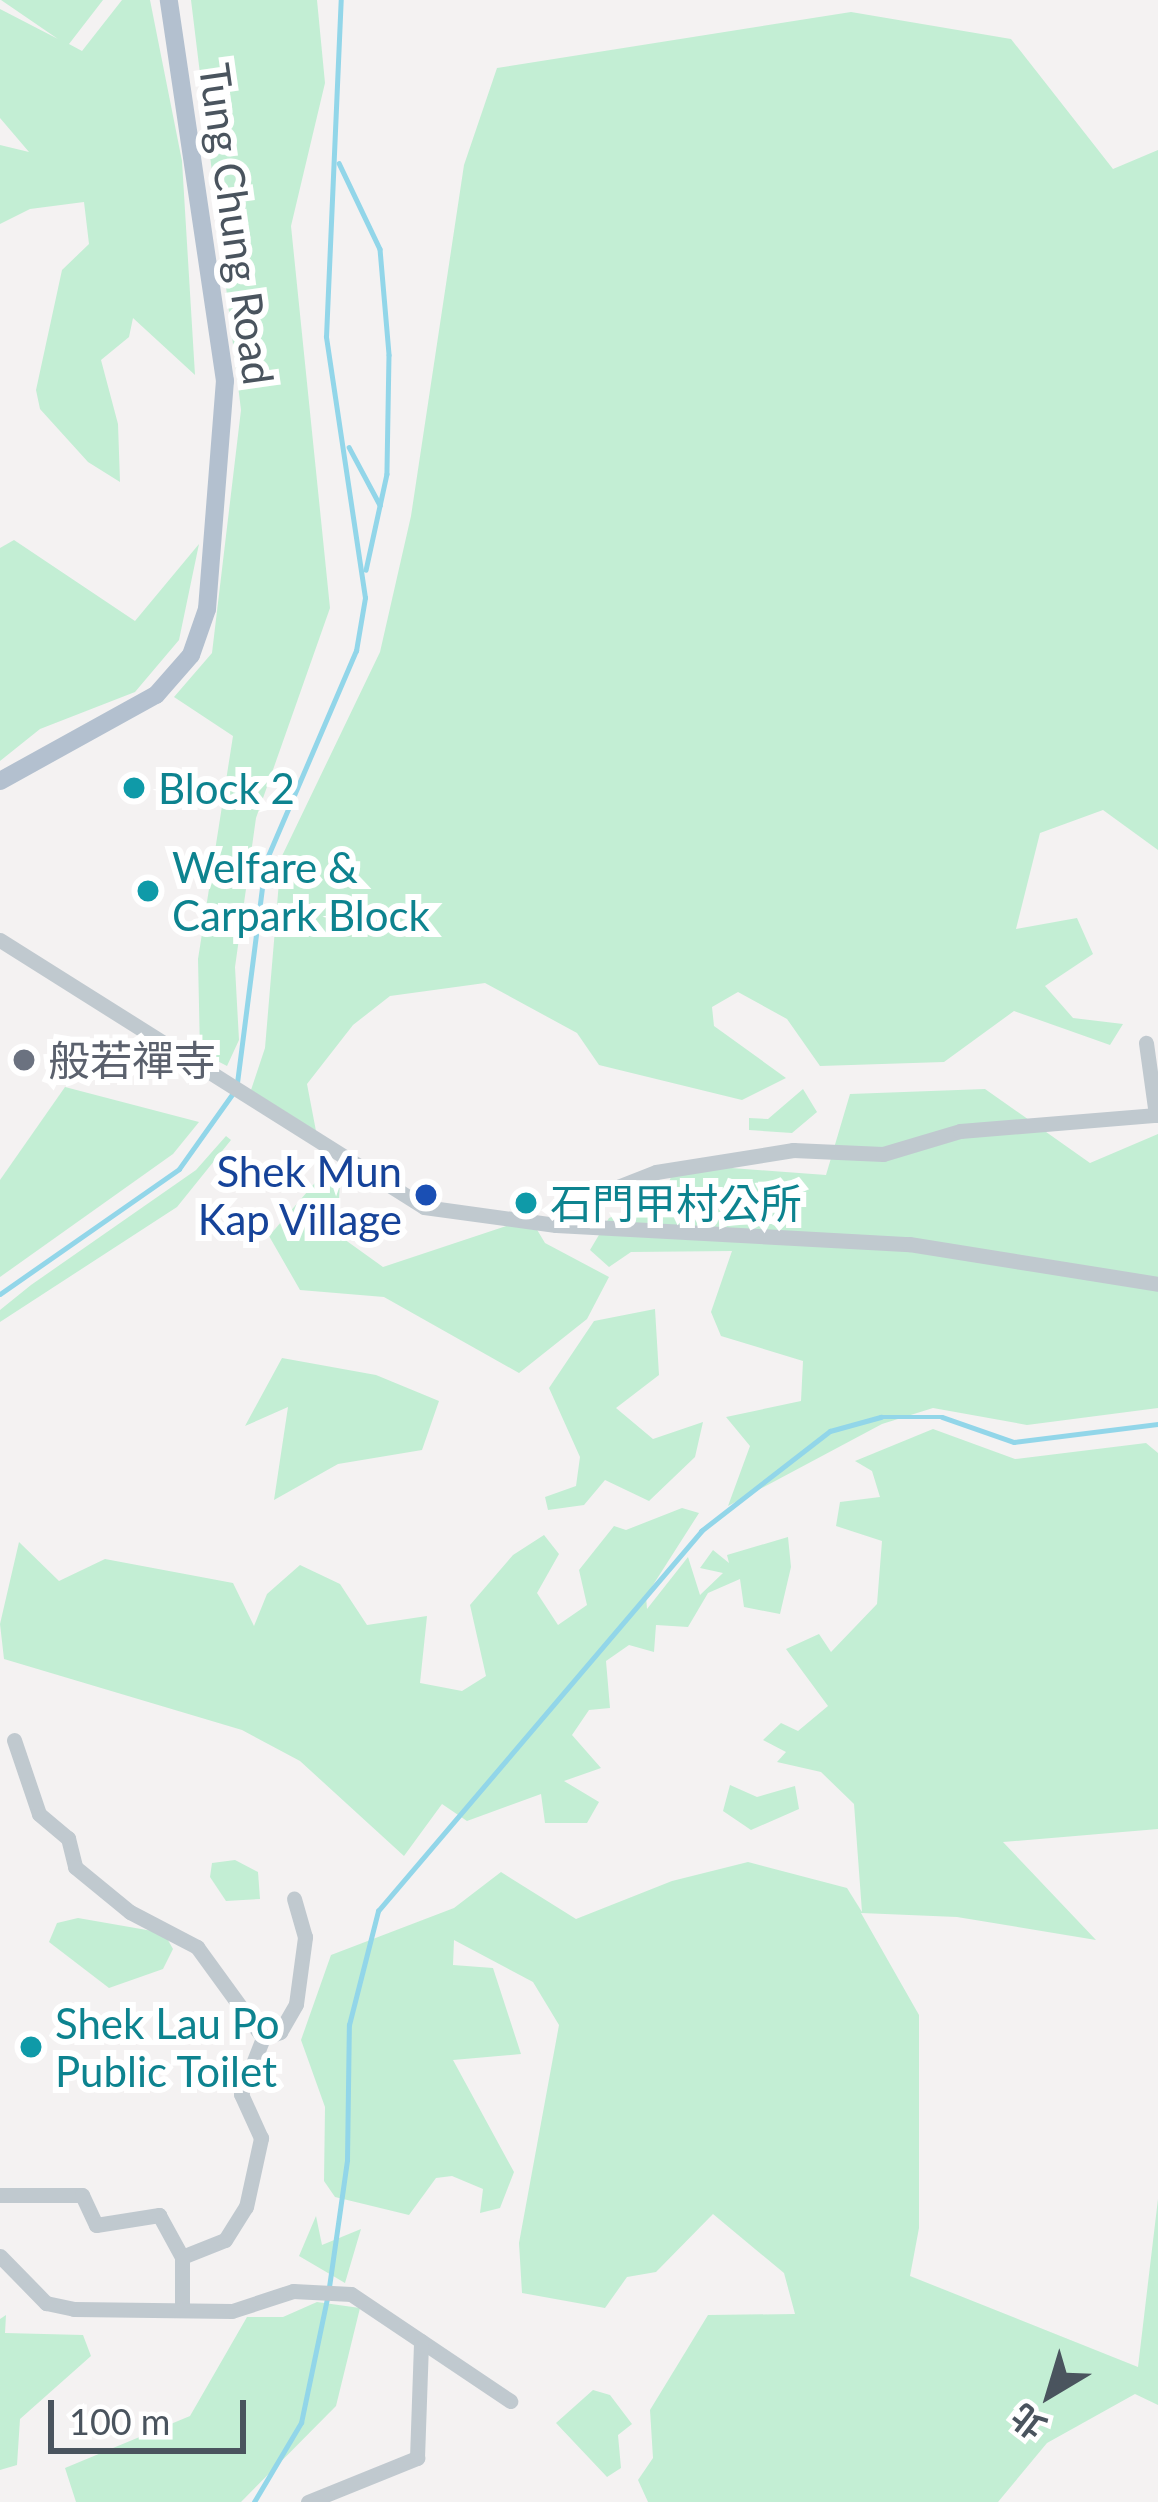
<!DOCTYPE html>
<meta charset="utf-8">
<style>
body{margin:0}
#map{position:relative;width:1158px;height:2502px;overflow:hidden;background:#f4f2f2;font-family:Lato,"Noto Sans TC",sans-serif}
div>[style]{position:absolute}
.green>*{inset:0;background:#c3eed4}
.stream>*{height:4.5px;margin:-2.25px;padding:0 2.25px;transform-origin:2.25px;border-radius:2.25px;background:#92d6e9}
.minor>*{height:15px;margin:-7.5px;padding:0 7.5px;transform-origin:7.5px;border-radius:7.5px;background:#c0c9cf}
.major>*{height:18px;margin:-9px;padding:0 9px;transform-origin:9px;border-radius:9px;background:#b3c0cf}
.dots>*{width:33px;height:33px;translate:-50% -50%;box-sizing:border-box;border:6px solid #fff;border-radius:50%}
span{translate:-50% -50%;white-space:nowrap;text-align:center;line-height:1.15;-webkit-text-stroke:12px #fff;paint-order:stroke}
.street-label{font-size:42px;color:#4a545e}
.culture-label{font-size:42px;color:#0d838f}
.left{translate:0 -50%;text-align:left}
.worship-label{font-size:42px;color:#5b616d}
.transit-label{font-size:42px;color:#164399}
.right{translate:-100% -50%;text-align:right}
.north{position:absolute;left:990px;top:2334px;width:120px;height:120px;-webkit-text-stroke:9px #fff;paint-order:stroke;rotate:218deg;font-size:33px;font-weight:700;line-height:48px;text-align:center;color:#4a545e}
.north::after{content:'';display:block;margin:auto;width:42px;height:54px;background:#4a545e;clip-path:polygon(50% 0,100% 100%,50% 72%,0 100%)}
.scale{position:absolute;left:48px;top:2400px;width:198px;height:54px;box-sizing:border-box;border:6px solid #4a545e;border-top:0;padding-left:15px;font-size:36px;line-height:42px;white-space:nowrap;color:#4a545e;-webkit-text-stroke:9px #fff;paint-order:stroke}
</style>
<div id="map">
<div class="green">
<div style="clip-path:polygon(1px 0,103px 0,69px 44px,82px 51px,122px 0,150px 0,182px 161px,195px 375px,133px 318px,129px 337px,101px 360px,118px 424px,120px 482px,88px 462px,40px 409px,36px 390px,62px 270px,89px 244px,84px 202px,30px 209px,0 224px,0 145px,29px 152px,0 118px,0 9px,58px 39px)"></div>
<div style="clip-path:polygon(191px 0,317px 0,325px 83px,291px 226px,330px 608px,256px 818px,235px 967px,239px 1040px,227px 1066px,200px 1052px,198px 959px,233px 736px,174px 697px,212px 653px,241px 410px)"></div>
<div style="clip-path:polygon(851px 12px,1011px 39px,1113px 169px,1158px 150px,1158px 850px,1103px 810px,1040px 833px,1016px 929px,1077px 918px,1093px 954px,1045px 986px,1073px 1018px,1123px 1024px,1110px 1045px,1014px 1011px,944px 1062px,820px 1066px,787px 1019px,738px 992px,712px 1007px,714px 1026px,786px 1078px,742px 1100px,599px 1065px,577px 1033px,485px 983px,390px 996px,353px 1025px,307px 1084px,316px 1131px,251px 1090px,265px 1048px,281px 858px,380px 652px,411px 516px,464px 165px,497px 68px)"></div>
<div style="clip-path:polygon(14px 540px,135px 621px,199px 544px,179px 640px,135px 692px,40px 729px,0 761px,0 548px)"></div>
<div style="clip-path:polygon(65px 1087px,199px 1122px,173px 1154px,0 1277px,0 1180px)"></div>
<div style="clip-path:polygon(803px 1089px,817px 1112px,792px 1133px,749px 1130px,749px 1118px,768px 1119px)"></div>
<div style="clip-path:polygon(985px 1089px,1090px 1163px,1158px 1134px,1158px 1408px,1027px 1425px,933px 1408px,882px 1424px,728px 1506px,750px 1446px,726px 1417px,801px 1401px,803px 1361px,721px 1336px,711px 1312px,732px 1251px,631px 1252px,609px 1267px,590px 1250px,609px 1218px,663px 1196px,671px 1177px,718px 1167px,826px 1175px,850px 1094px)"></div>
<div style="clip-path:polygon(226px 1136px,231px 1140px,177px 1207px,0 1322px,0 1310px,31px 1285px,196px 1170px)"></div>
<div style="clip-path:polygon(320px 1177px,340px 1181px,337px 1234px,383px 1267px,530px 1218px,545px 1243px,609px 1277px,587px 1319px,519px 1373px,384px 1297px,300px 1290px,269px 1236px)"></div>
<div style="clip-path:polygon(655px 1309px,659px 1375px,616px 1408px,653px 1439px,703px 1422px,695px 1457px,649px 1501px,605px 1480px,584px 1505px,548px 1510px,545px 1497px,576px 1486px,580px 1457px,549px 1388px,594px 1321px)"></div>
<div style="clip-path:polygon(282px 1358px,376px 1375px,439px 1401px,422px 1450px,338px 1464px,274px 1500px,288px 1407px,245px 1426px)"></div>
<div style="clip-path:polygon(933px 1429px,1015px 1459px,1146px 1443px,1158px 1453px,1158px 1829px,1003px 1842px,1096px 1940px,957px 1917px,861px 1913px,919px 2015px,919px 2228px,910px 2276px,1138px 2367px,1158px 2199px,1158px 2405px,1135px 2394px,1047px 2443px,998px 2502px,648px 2502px,638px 2480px,653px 2458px,650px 2410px,708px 2315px,795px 2314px,784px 2273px,713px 2214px,656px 2272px,627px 2277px,605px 2308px,522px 2293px,519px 2243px,559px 2025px,533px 1982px,454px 1940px,453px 1965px,493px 1968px,521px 2054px,453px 2060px,514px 2172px,500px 2208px,480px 2213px,483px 2189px,452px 2176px,436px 2178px,409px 2215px,335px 2197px,324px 2181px,325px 2107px,301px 2040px,331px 1955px,454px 1908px,501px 1872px,576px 1919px,672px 1881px,748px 1862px,847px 1888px,862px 1912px,854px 1804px,821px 1772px,777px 1762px,786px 1752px,763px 1740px,781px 1723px,798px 1731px,828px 1706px,786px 1649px,819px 1634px,831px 1652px,877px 1604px,882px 1541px,836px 1526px,840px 1502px,880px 1497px,872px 1471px,855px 1461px)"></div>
<div style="clip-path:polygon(682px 1508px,699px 1513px,646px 1596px,647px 1609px,688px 1557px,700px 1595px,723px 1573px,700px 1568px,713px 1550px,729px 1563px,727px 1555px,788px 1537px,791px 1567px,780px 1614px,744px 1607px,740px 1579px,708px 1593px,688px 1627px,656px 1625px,654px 1652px,629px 1645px,606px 1661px,610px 1708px,589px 1710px,572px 1735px,601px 1768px,564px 1781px,599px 1802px,587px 1823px,545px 1823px,541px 1794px,467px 1821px,442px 1804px,404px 1856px,300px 1761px,242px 1730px,4px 1659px,0 1624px,19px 1542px,59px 1581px,105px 1559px,233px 1583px,254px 1626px,267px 1594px,300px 1565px,340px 1584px,367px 1625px,427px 1616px,420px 1683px,462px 1691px,486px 1676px,470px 1605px,513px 1555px,544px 1535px,559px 1554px,537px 1593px,558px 1625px,587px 1605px,579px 1570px,614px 1526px,626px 1530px)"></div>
<div style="clip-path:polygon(730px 1785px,757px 1797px,795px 1786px,799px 1809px,751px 1830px,723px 1811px)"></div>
<div style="clip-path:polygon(235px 1860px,258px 1872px,260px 1899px,226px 1901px,210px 1877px,212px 1863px)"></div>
<div style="clip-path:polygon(78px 1918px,164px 1933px,173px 1949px,163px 1969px,109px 1988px,49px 1942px,57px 1923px)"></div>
<div style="clip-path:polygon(316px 2216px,322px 2245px,361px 2229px,345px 2283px,299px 2256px)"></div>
<div style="clip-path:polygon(317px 2302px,360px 2308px,336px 2406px,241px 2502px,76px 2502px,65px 2468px,190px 2416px,247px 2317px,283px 2317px)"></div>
<div style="clip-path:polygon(6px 2315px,5px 2333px,83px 2335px,91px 2356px,20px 2419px,17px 2465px,0 2470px,0 2319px)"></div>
<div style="clip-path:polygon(593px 2390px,610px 2395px,632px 2424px,618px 2435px,621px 2468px,607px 2477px,556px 2423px)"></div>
</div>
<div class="stream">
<div style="left:339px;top:163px;width:95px;rotate:64.5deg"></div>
<div style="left:380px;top:249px;width:106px;rotate:85.1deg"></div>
<div style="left:389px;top:355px;width:119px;rotate:91deg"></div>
<div style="left:387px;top:474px;width:98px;rotate:102.3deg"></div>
<div style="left:349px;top:447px;width:66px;rotate:61.9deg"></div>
<div style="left:237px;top:1083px;width:222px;rotate:-82.7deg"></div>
<div style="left:265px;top:863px;width:231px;rotate:-66.8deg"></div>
<div style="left:356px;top:651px;width:54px;rotate:-80.4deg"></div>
<div style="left:365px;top:598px;width:264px;rotate:-98.5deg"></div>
<div style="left:326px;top:337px;width:337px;rotate:-87.5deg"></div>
<div style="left:0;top:1294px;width:218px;rotate:-34.9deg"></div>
<div style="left:179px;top:1169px;width:93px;rotate:-54.6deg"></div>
<div style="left:329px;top:2287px;width:128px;rotate:-81.9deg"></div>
<div style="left:347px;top:2160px;width:135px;rotate:-89.2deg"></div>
<div style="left:349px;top:2025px;width:118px;rotate:-75.7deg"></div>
<div style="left:378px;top:1911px;width:499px;rotate:-49.6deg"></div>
<div style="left:701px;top:1531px;width:163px;rotate:-37.8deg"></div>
<div style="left:830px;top:1431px;width:53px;rotate:-15.4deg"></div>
<div style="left:881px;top:1417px;width:61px"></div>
<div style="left:942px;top:1417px;width:76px;rotate:19.1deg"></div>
<div style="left:1014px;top:1442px;width:145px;rotate:-7.1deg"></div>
<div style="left:254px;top:2502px;width:92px;rotate:-59.3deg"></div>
<div style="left:301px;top:2423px;width:127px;rotate:-78.2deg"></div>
</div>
<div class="minor">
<div style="left:0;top:940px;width:501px;rotate:32.2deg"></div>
<div style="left:424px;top:1207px;width:133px;rotate:7.8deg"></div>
<div style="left:556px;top:1225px;width:354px;rotate:3.1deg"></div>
<div style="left:909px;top:1244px;width:252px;rotate:9.1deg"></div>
<div style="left:556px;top:1225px;width:40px;rotate:-40deg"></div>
<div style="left:587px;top:1199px;width:74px;rotate:-21.4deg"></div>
<div style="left:656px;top:1172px;width:139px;rotate:-9.1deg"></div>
<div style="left:793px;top:1150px;width:90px;rotate:2.5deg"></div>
<div style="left:883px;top:1154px;width:80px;rotate:-16.6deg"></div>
<div style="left:960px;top:1131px;width:197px;rotate:-4.7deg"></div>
<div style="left:1156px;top:1115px;width:73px;rotate:-97.9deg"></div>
<div style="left:14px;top:1740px;width:78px;rotate:71.3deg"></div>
<div style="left:39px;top:1814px;width:38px;rotate:40deg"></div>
<div style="left:68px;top:1838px;width:30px;rotate:76deg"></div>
<div style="left:75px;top:1867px;width:71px;rotate:39.3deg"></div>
<div style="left:130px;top:1912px;width:76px;rotate:27.6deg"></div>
<div style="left:197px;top:1947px;width:112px;rotate:54deg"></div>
<div style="left:0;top:2195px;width:82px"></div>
<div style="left:82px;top:2195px;width:33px;rotate:65deg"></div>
<div style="left:96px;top:2225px;width:64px;rotate:-9deg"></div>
<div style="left:159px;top:2215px;width:48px;rotate:61.3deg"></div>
<div style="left:182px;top:2257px;width:48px;rotate:90deg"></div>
<div style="left:0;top:2256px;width:66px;rotate:45.6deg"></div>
<div style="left:46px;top:2303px;width:29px;rotate:12deg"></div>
<div style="left:74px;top:2309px;width:158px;rotate:0.7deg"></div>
<div style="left:232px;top:2311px;width:64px;rotate:-18.2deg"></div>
<div style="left:293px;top:2291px;width:58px;rotate:3deg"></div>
<div style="left:351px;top:2294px;width:192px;rotate:33.9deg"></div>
<div style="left:182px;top:2257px;width:46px;rotate:-21.6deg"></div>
<div style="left:225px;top:2240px;width:39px;rotate:-58deg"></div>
<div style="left:246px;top:2207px;width:71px;rotate:-77.7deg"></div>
<div style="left:261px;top:2138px;width:48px;rotate:-114.4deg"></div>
<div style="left:241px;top:2094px;width:60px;rotate:-68.6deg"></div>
<div style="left:263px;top:2038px;width:18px;rotate:-19deg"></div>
<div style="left:280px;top:2032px;width:32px;rotate:-60deg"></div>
<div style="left:296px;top:2004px;width:68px;rotate:-82.3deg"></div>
<div style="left:305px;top:1937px;width:40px;rotate:-106deg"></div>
<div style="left:308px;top:2502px;width:118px;rotate:-22deg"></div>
<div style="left:417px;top:2458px;width:117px;rotate:-88deg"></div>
</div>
<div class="major">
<div style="left:0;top:781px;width:178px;rotate:-28.9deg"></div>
<div style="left:156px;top:695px;width:53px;rotate:-48.8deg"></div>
<div style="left:191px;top:655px;width:49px;rotate:-70.8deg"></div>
<div style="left:207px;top:609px;width:229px;rotate:-85.5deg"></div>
<div style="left:225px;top:381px;width:385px;rotate:-98.4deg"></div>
</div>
<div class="dots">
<div style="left:134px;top:788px;background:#0f9aa8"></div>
<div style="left:148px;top:891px;background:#0f9aa8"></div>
<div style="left:24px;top:1060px;background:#6b7280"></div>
<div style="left:426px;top:1195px;background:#1a4fb4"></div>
<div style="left:526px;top:1203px;background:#0f9aa8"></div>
<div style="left:31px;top:2047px;background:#0f9aa8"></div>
</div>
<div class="street-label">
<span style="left:237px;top:224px;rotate:82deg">Tung Chung Road</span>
</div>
<div class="culture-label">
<span class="left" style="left:158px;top:788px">Block 2</span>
<span class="left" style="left:172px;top:891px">Welfare &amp;<br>Carpark Block</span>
<span class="left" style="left:550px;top:1203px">石門甲村公所</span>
<span class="left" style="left:55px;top:2047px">Shek Lau Po<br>Public Toilet</span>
</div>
<div class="worship-label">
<span class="left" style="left:48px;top:1060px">般若禪寺</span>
</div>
<div class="transit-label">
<span class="right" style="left:402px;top:1195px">Shek Mun<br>Kap Village</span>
</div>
<div class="north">北</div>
<div class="scale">100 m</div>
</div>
